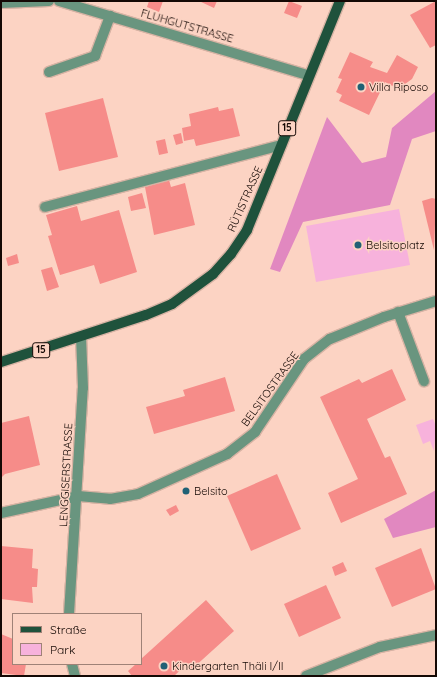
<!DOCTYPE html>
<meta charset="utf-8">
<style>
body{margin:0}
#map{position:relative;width:437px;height:677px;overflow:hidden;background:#fcd3c3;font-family:Quicksand,sans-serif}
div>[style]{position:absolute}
.green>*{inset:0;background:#f7b2dc}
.forest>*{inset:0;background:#e188c0}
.building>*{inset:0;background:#f68c89}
.roads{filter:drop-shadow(1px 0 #d7b3a4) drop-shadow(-1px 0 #d7b3a4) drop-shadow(0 1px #d7b3a4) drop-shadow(0 -1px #d7b3a4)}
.service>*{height:10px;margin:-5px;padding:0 5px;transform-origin:5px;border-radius:5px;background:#69957f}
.minor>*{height:10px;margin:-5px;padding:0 5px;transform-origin:5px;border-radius:5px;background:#69957f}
.tertiary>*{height:10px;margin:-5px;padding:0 5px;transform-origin:5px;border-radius:5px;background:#69957f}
.primary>*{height:10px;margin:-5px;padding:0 5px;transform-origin:5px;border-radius:5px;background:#1f523c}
.dots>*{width:11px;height:11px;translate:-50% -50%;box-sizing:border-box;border:2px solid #fcd3c3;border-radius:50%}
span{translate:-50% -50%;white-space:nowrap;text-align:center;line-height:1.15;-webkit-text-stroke:3px #fcd3c3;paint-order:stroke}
.shield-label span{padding:1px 3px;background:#fcd3c3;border:1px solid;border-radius:3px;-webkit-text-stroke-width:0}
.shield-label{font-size:10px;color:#140804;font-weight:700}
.street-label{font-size:11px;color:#140804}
.poi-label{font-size:11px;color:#140804}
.left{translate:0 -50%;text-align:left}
.frame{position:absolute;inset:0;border:2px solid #140804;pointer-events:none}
.legend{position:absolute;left:12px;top:613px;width:130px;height:52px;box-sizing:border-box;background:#fcd3c3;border:1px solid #9f8277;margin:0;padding:5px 7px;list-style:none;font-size:12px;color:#140804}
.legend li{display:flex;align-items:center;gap:8px;height:20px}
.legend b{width:20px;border:1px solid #9f8277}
</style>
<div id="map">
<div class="green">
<div style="clip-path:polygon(399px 209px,410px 265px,316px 282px,306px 226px)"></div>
<div style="clip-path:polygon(433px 419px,436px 426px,434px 451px,430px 441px,423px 444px,416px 425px)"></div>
</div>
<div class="forest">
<div style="clip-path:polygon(436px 91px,436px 131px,412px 139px,390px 205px,303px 222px,280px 272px,270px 269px,327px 117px,362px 163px,386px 157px,392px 128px)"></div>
<div style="clip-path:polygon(436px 490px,436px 527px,393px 538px,384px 519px)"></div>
</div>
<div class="building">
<div style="clip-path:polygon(149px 1px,163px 1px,159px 12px,147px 7px)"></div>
<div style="clip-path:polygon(199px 1px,217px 1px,214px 8px)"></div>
<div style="clip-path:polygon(289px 1px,302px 6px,297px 18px,284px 13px)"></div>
<div style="clip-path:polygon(436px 1px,436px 45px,430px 48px,410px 15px)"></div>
<div style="clip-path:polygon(350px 52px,373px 62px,370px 67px,387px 73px,397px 55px,418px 67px,412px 79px,398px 89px,385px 82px,369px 115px,339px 101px,342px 95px,336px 92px,342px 79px,338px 78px)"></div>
<div style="clip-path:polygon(103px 98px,118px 157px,59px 171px,45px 113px)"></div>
<div style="clip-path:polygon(218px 107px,219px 111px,233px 108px,240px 136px,196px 146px,194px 139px,184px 141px,182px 128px,191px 126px,189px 114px)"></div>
<div style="clip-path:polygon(181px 133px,183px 143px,176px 145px,173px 135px)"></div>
<div style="clip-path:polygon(165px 139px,168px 153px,159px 155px,156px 141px)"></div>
<div style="clip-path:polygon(169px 180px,171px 187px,185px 183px,195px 225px,154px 235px,145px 187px)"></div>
<div style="clip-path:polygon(142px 193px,146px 208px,131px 211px,128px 197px)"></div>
<div style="clip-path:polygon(432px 198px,436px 199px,434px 250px,422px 201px)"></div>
<div style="clip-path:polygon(77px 206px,81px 221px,119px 210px,137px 272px,100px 284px,94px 265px,60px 275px,48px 236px,52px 235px,46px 215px)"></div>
<div style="clip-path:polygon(17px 254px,19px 263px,8px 266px,6px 258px)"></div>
<div style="clip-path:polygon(52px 267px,59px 287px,47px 291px,41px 270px)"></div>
<div style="clip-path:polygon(392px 369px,406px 400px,367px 419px,385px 458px,390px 456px,407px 494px,341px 523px,328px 493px,358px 479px,320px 397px,359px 379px,362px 383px)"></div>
<div style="clip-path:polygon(225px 377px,235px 411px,154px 434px,146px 407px,185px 396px,183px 390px)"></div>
<div style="clip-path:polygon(29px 416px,40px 465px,5px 474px,1px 478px,1px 423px)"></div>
<div style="clip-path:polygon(277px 474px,301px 529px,251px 551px,227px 496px)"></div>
<div style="clip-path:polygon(176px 505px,179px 511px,170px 516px,166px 510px)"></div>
<div style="clip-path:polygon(1px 546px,33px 549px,32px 568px,38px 569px,37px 587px,32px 587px,33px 603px,1px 599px)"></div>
<div style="clip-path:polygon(421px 548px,436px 589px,392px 607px,375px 568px)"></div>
<div style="clip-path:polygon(343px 562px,347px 571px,335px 576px,332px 567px)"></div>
<div style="clip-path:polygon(326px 585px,341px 618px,299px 637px,284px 604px)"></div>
<div style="clip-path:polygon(206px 600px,234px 631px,192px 669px,188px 663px,174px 676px,132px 676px,128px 671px,136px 664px,141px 664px,141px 659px)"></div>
<div style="clip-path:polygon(1px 634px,13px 639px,13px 664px,26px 664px,24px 676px,1px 673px)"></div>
</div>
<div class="roads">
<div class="service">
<div style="left:49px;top:72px;width:49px;rotate:-19.2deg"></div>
<div style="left:95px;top:56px;width:43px;rotate:-69.4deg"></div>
<div style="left:45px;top:207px;width:244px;rotate:-14.7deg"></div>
<div style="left:398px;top:312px;width:74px;rotate:69.4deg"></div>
<div style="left:1px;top:513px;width:79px;rotate:-12.4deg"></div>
</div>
<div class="minor">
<div style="left:59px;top:1px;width:259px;rotate:16.6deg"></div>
<div style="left:1px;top:3px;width:48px;rotate:-2.4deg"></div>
<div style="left:78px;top:496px;width:32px;rotate:5deg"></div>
<div style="left:110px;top:499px;width:28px;rotate:-10deg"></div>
<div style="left:138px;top:494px;width:98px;rotate:-24.2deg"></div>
<div style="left:227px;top:454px;width:36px;rotate:-38deg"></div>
<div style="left:255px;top:432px;width:88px;rotate:-56.1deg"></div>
<div style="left:304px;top:359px;width:33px;rotate:-38deg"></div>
<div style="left:330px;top:339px;width:58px;rotate:-22.2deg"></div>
<div style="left:384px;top:317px;width:54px;rotate:-17.1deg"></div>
</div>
<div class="tertiary">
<div style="left:69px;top:614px;width:226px;rotate:-86.5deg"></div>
<div style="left:83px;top:388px;width:51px;rotate:-92.2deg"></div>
<div style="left:72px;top:664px;width:12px;rotate:76deg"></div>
<div style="left:306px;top:676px;width:79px;rotate:-21.4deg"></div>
<div style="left:380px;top:647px;width:57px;rotate:-12.1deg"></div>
</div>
<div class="primary">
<div style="left:1px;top:362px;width:152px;rotate:-18deg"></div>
<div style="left:146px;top:315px;width:28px;rotate:-23deg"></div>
<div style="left:172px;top:304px;width:51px;rotate:-36.2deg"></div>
<div style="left:213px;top:274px;width:27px;rotate:-48deg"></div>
<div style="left:231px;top:254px;width:29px;rotate:-56deg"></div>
<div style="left:247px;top:230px;width:247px;rotate:-67.9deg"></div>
</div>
</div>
<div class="dots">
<div style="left:361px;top:87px;background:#206175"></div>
<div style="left:358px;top:245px;background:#206175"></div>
<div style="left:186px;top:491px;background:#206175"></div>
<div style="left:164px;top:666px;background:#206175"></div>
</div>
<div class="shield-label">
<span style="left:287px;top:128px">15</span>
<span style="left:41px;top:350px">15</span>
</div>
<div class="street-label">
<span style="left:187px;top:26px;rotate:16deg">FLUHGUTSTRASSE</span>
<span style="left:245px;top:199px;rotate:-66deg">RÜTISTRASSE</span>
<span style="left:270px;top:389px;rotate:-54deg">BELSITOSTRASSE</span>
<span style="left:66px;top:475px;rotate:-87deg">LENGGISERSTRASSE</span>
</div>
<div class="poi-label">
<span class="left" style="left:369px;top:87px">Villa Riposo</span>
<span class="left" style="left:366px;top:245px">Belsitoplatz</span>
<span class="left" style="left:194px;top:491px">Belsito</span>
<span class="left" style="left:172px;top:666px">Kindergarten Thäli I/II</span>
</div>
<div class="frame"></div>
<ul class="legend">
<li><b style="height:5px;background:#1f523c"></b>Straße</li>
<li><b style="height:11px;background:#f7b2dc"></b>Park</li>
</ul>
</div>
